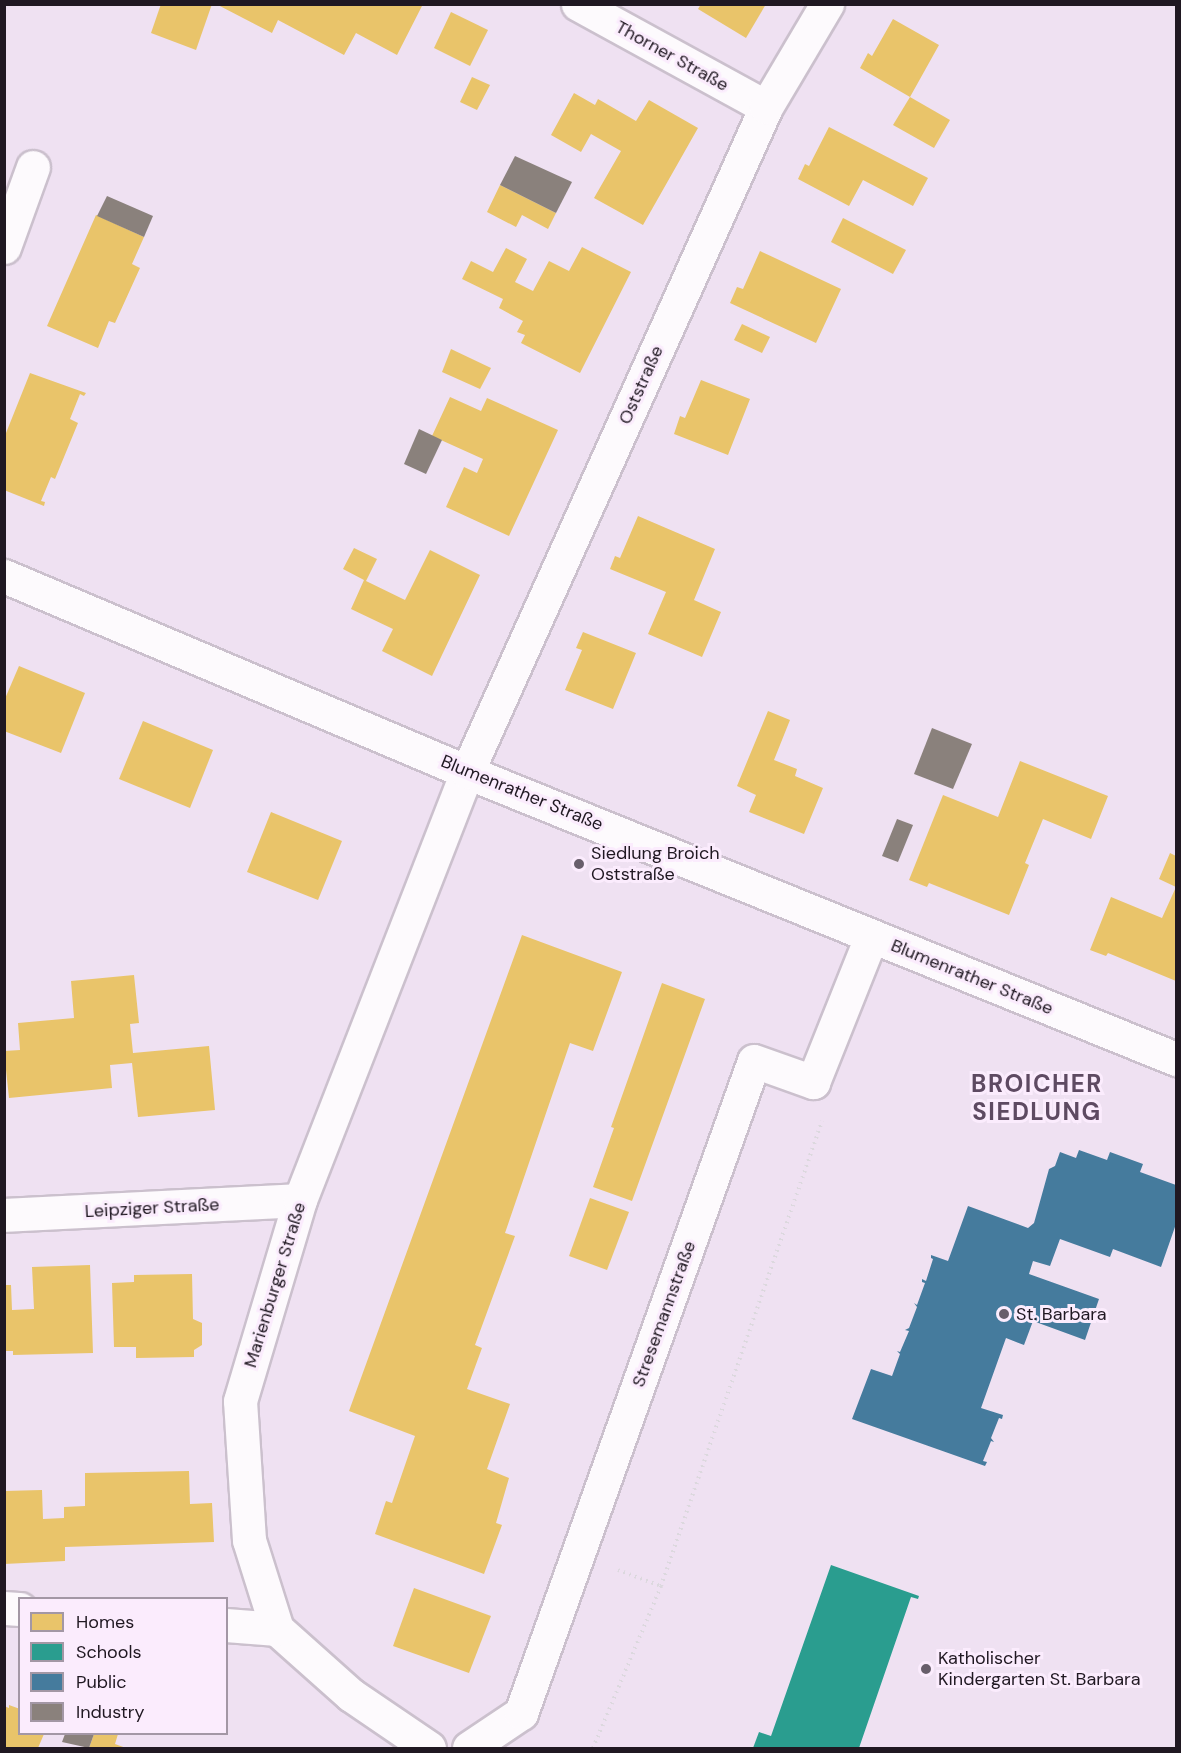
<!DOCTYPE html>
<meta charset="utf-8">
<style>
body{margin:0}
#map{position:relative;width:1181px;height:1753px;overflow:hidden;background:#efe1f2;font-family:"DM Sans",sans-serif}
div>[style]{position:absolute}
.homes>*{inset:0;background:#e9c46a}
.schools>*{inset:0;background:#2a9d8f}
.public>*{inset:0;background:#457b9d}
.industry>*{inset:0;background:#8a817c}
.path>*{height:4px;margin-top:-2px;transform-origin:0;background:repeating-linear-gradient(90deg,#dcd8de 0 1.5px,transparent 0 6px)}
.roads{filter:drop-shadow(2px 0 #cbc0cd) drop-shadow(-2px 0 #cbc0cd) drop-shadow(0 2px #cbc0cd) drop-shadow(0 -2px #cbc0cd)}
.minor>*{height:33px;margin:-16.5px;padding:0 16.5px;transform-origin:16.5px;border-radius:16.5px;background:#fdfafd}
.dots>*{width:16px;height:16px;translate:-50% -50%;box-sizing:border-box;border:3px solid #fbecfd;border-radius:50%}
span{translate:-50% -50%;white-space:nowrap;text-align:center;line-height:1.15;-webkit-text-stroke:6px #fbecfd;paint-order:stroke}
.street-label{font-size:18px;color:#201822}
.poi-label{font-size:18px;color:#201822}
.left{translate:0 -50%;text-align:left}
.district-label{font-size:24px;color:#5e4a62;font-weight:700;letter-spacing:1.5px}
.frame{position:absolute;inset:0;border:6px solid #201822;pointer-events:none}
.legend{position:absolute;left:18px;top:1597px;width:210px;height:138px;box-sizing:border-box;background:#fbecfd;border:2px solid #a397a5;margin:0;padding:8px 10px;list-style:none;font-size:18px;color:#201822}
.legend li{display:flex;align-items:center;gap:12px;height:30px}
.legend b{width:30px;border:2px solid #a397a5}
</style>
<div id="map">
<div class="homes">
<div style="clip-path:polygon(161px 4px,212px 4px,196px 50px,151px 33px)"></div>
<div style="clip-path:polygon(216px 4px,423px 4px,397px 55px,356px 33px,344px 55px,278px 20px,272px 33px)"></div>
<div style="clip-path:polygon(701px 4px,766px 4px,746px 38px,698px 9px)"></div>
<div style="clip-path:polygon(451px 12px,488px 30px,470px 66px,434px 48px)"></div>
<div style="clip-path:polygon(893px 19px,939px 45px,910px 97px,860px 68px,868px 53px,872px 56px)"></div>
<div style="clip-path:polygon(472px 77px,490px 85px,477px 110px,460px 102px)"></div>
<div style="clip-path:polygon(574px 93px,595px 105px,598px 99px,636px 121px,649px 100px,698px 128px,643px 225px,594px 198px,621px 151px,591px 134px,581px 152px,551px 135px)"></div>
<div style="clip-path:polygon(910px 97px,950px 120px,934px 148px,893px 125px)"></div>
<div style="clip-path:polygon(829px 127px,928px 178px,913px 206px,863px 180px,849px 206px,798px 179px,805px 164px,809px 166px)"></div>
<div style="clip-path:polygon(500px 185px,556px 213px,548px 229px,522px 215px,516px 227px,487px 212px)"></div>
<div style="clip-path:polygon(96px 215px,144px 237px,132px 264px,140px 268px,115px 323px,109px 321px,98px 348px,47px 326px)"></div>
<div style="clip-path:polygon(843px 218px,906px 250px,893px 274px,831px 242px)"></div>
<div style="clip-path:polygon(582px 247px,631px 272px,580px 373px,521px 343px,525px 335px,517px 332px,523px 321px,499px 308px,503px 299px,462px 279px,471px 261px,493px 272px,506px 248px,527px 259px,515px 282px,533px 291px,549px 261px,569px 271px)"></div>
<div style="clip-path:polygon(760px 251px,841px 289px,816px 343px,730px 303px,737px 287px,743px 289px)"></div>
<div style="clip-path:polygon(742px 324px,770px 337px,762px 353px,734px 340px)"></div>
<div style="clip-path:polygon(451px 349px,491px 368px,480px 389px,442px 372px)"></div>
<div style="clip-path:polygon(30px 373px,86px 393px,84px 396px,80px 394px,70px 419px,78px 423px,55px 479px,51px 477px,41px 501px,45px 502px,44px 506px,4px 490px,4px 438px)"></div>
<div style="clip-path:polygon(701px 380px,750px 399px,728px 455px,674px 434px,680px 416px,685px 418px)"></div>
<div style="clip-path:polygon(450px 397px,481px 411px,487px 398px,558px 430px,509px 536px,446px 507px,464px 467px,477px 473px,483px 459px,432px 436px)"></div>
<div style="clip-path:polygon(638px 516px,715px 549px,694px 600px,721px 612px,702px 657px,648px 634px,666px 592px,610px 569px,615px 556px,620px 558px)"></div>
<div style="clip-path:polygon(354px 548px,377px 559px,366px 581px,405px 600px,430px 550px,480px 575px,432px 676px,382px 651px,393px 629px,351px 609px,364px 580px,343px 569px)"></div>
<div style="clip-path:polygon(583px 632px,636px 653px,613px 709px,565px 690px,582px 650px,576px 648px)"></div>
<div style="clip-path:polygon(19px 666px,85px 693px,61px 753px,4px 731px,4px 701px)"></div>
<div style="clip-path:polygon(768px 711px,790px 720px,774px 760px,797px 769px,795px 776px,823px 788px,804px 834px,749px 812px,756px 795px,737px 786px)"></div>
<div style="clip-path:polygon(143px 721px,213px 750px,190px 808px,119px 779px)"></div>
<div style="clip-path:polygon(1020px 761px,1108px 796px,1091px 839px,1043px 819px,1025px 863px,1029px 865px,1009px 915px,929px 883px,927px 887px,909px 880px,943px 795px,998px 817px)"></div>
<div style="clip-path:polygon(271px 812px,342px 841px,318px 900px,247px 872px)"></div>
<div style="clip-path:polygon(1170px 853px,1176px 856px,1176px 981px,1108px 953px,1106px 956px,1090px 950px,1111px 897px,1162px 918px,1176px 887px,1159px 879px)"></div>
<div style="clip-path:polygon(522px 935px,622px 972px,593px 1051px,570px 1043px,505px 1233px,515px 1236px,475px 1345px,482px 1348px,467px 1389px,510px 1404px,487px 1469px,509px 1478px,496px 1523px,502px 1525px,484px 1574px,375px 1534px,386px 1501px,392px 1503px,415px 1436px,349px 1411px)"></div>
<div style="clip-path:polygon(134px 975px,139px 1023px,130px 1024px,133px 1053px,209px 1046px,215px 1110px,138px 1117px,132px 1063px,110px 1065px,112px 1088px,9px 1098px,4px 1051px,20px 1050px,18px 1023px,74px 1018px,71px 981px)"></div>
<div style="clip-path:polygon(662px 983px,705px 999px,632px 1201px,593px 1187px,614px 1128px,611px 1127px)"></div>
<div style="clip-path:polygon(590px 1198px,629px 1212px,607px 1270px,569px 1256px)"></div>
<div style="clip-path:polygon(90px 1265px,93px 1353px,13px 1355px,13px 1351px,4px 1351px,4px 1285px,11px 1285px,12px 1310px,34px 1309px,32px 1267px)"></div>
<div style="clip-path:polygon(192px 1274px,193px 1319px,202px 1323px,202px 1345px,194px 1350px,194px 1357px,136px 1358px,136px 1347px,114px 1347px,112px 1283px,134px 1282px,134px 1275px)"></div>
<div style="clip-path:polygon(189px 1471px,190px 1504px,212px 1503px,214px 1542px,65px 1547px,65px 1561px,4px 1564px,4px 1491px,42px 1490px,43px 1519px,64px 1518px,64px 1507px,85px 1506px,85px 1473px)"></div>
<div style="clip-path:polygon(414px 1588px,491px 1616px,469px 1673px,393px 1646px)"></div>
<div style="clip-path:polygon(9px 1705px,20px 1709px,20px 1734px,44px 1734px,38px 1748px,4px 1748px,4px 1706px,9px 1708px)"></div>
<div style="clip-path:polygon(94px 1734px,118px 1734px,115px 1744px,126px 1748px,89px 1748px)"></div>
</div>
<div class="schools">
<div style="clip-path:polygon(831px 1565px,919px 1596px,918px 1599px,911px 1597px,859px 1748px,753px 1748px,759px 1732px,771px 1736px)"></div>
</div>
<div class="public">
<div style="clip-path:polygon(1079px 1150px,1107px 1160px,1110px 1152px,1143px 1164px,1140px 1172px,1176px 1185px,1176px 1224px,1161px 1267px,1113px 1249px,1110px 1257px,1060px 1239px,1050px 1266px,1033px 1261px,1029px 1274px,1099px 1299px,1085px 1340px,1033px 1321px,1024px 1345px,1006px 1338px,981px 1408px,1003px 1415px,1002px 1419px,999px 1418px,991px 1438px,994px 1442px,991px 1441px,983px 1461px,987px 1462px,985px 1466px,852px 1419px,871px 1369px,892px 1376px,900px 1354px,897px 1351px,900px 1352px,909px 1331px,905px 1330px,909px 1328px,917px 1307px,914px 1303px,917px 1305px,925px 1283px,922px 1282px,922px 1279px,926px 1281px,933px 1259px,931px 1258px,931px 1255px,948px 1261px,968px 1206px,1028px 1228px,1034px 1223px,1049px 1169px,1055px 1166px,1060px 1152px,1076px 1158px)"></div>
</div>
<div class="industry">
<div style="clip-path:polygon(515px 156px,572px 182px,556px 213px,500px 185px)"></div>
<div style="clip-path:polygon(107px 196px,153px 216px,144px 237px,97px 216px)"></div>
<div style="clip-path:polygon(419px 429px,442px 440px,426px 474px,404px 464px)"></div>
<div style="clip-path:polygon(932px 728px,972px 744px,953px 789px,914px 774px)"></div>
<div style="clip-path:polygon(897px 819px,913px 825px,898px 862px,882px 856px)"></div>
<div style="clip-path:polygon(65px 1734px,94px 1734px,89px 1748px,62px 1742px)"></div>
</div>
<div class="path">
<div style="left:618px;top:1570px;width:46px;rotate:20.4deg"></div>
<div style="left:593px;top:1748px;width:176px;rotate:-67.2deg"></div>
<div style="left:661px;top:1586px;width:492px;rotate:-70.9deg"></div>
</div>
<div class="roads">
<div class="minor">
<div style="left:578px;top:4px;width:214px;rotate:28.7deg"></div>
<div style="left:4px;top:247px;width:85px;rotate:-70.1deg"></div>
<div style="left:4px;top:576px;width:503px;rotate:22.94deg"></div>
<div style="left:467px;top:772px;width:765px;rotate:22.04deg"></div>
<div style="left:4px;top:1215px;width:296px;rotate:-2.9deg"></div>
<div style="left:4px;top:1608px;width:16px;rotate:4deg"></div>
<div style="left:226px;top:1625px;width:51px;rotate:4.5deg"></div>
<div style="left:429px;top:1748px;width:94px;rotate:-145.8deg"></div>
<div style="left:351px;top:1695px;width:99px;rotate:-138.3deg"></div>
<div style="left:277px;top:1629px;width:93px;rotate:-107.5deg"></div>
<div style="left:249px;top:1540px;width:139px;rotate:-93.7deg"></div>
<div style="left:240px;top:1401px;width:210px;rotate:-73.4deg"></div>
<div style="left:300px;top:1200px;width:459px;rotate:-68.7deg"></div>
<div style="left:467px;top:772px;width:729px;rotate:-65.79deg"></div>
<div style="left:766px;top:107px;width:120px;rotate:-59.4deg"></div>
<div style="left:469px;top:1748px;width:63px;rotate:-33.9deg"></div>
<div style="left:521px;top:1713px;width:692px;rotate:-70.34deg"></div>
<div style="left:754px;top:1061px;width:63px;rotate:19.6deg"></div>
<div style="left:813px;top:1082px;width:156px;rotate:-68.2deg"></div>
</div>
</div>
<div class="dots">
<div style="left:579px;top:864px;background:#685e6b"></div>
<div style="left:1004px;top:1314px;background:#685e6b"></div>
<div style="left:926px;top:1669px;background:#685e6b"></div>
</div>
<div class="street-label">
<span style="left:672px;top:56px;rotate:29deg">Thorner Straße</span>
<span style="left:641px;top:385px;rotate:-66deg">Oststraße</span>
<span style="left:522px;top:793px;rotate:22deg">Blumenrather Straße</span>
<span style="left:972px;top:977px;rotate:22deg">Blumenrather Straße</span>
<span style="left:152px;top:1208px;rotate:-3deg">Leipziger Straße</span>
<span style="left:275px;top:1285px;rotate:-73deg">Marienburger Straße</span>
<span style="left:664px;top:1314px;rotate:-70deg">Stresemannstraße</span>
</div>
<div class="poi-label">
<span class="left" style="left:591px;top:864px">Siedlung Broich<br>Oststraße</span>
<span class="left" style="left:1016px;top:1314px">St. Barbara</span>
<span class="left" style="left:938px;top:1669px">Katholischer<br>Kindergarten St. Barbara</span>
</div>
<div class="district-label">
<span style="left:1037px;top:1098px">BROICHER<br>SIEDLUNG</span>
</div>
<div class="frame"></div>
<ul class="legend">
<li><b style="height:16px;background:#e9c46a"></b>Homes</li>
<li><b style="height:16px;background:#2a9d8f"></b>Schools</li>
<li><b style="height:16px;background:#457b9d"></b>Public</li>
<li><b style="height:16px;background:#8a817c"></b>Industry</li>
</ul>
</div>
